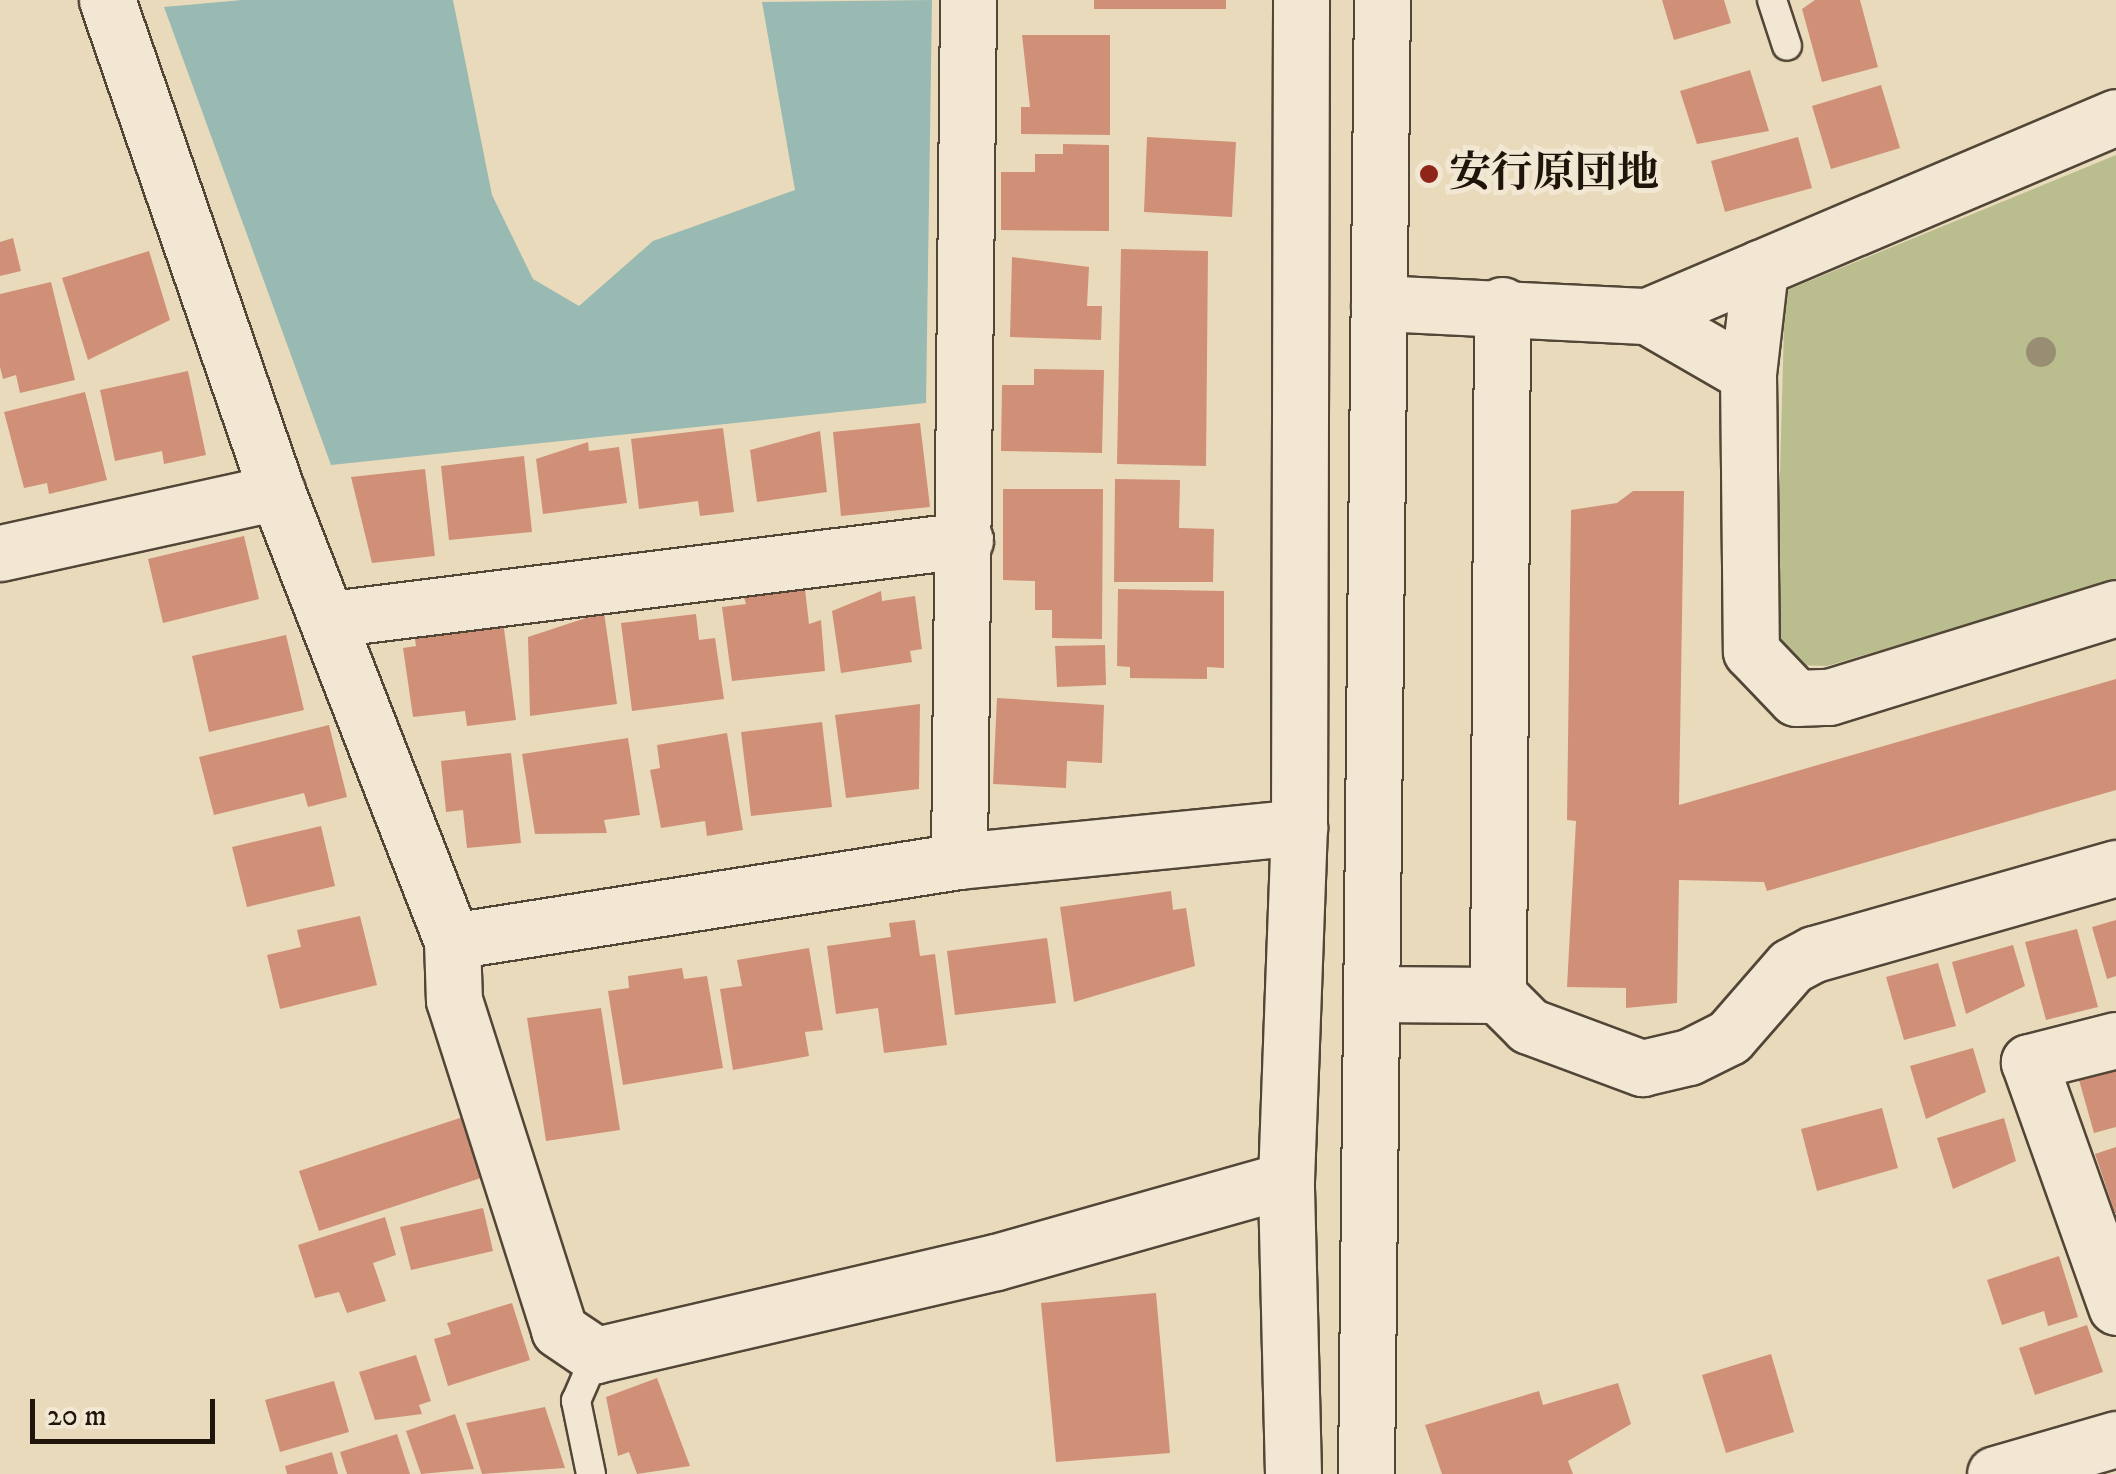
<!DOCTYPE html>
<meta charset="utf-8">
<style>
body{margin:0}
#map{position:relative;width:2116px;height:1474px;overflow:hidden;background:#eadabc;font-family:"IM FELL DW Pica","Noto Serif JP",serif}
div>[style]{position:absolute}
.green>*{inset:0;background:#babe8e}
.water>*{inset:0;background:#98bab2}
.building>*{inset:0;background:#cf9077}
.roads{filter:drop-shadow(2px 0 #524637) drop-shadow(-2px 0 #524637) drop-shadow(0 2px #524637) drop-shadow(0 -2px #524637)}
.lane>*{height:28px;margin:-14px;padding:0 14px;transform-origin:14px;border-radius:14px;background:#f1e7d3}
.street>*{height:55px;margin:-27.5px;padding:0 27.5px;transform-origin:27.5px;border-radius:27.5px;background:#f1e7d3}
.secondary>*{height:55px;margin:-27.5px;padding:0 27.5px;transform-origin:27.5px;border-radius:27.5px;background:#f1e7d3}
.trees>*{width:30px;height:30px;margin:-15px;border-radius:50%;background:#988e74}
.dots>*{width:28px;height:28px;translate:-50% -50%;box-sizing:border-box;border:5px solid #f1e7d3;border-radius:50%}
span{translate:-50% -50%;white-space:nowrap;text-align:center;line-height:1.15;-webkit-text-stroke:10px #f1e7d3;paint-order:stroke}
.poi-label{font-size:42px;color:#1f150b;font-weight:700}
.left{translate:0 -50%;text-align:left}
.scale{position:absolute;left:30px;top:1399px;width:185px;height:45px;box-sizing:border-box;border:5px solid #1f150b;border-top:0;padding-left:12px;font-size:30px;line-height:35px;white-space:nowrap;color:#1f150b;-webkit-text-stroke:8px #f1e7d3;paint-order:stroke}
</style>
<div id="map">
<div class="green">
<div style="clip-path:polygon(2116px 155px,2116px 581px,1827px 666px,1799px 665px,1778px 649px,1776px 618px,1785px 291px)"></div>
</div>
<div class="water">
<div style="clip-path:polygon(242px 0,453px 0,492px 195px,533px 279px,579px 306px,653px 241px,795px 190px,762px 2px,932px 0,926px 403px,331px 465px,164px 7px)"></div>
</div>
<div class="building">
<div style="clip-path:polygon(1094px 0,1226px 0,1226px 9px,1094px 9px)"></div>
<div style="clip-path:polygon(1662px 0,1724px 0,1731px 23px,1674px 40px)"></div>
<div style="clip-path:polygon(1815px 0,1860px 0,1878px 67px,1822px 82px,1802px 9px)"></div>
<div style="clip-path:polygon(1022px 35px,1110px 35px,1110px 135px,1021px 134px,1021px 107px,1030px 107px)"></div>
<div style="clip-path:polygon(1750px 70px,1769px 131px,1697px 144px,1680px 91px)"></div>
<div style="clip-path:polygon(1881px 85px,1900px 148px,1831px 169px,1812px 106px)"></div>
<div style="clip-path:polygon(1147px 137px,1236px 142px,1232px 217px,1144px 212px)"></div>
<div style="clip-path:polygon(1798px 137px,1812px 188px,1725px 212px,1711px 161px)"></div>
<div style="clip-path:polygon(1063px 144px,1109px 145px,1109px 231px,1001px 230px,1001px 172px,1035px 172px,1035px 154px,1063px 154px)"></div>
<div style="clip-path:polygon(13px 238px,21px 271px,0 276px,0 242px)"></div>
<div style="clip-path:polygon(1121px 249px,1208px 251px,1206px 466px,1117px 464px)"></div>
<div style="clip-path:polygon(149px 251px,170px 320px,88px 360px,62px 278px)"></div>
<div style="clip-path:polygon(1012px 257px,1089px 267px,1087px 306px,1102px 306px,1101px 340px,1010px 337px)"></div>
<div style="clip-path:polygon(51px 282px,75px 380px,20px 393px,16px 375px,3px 379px,0 367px,0 294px)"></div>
<div style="clip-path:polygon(1034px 369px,1104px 370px,1102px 453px,1001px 451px,1002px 385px,1034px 385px)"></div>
<div style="clip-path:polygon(188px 371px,206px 455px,164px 464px,162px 451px,115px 461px,100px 390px)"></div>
<div style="clip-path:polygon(85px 392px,107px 480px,49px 494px,47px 483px,24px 488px,4px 412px)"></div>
<div style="clip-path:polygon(920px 423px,930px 507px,841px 516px,833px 432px)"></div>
<div style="clip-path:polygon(723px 428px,734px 512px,700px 516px,698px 501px,639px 509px,631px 439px)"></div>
<div style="clip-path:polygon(820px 431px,827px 492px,757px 502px,750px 450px)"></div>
<div style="clip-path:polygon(588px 442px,589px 451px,619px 447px,627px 503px,543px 514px,536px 459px)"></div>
<div style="clip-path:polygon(524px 456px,532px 532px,449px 540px,441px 466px)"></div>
<div style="clip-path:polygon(425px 469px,435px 556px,372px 563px,351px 477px)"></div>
<div style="clip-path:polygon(1115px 479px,1180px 480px,1179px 528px,1214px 529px,1213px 582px,1114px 582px)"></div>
<div style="clip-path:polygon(1003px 489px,1103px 489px,1102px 639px,1052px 638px,1052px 610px,1035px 610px,1035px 581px,1003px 580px)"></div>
<div style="clip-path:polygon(1633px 491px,1684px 491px,1679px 805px,2116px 679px,2116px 790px,1767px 891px,1764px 882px,1679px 880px,1677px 1003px,1626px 1008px,1626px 988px,1567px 987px,1576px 821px,1567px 820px,1571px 510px,1617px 503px)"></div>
<div style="clip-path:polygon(244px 536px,259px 599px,163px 623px,148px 559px)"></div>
<div style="clip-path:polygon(805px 589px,809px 624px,821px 620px,825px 671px,732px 681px,722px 607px,746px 604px,743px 594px)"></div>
<div style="clip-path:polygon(1118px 589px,1224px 591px,1224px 668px,1207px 667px,1207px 679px,1130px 678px,1130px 667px,1117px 666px)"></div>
<div style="clip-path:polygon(881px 591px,882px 601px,915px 596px,922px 649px,910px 651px,912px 662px,841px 673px,832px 611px)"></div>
<div style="clip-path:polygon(604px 612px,617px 704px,530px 716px,528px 637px)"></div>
<div style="clip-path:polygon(696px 614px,699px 640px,715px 638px,724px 699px,632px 711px,621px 623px)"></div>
<div style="clip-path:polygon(503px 621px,516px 720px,467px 726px,465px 711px,413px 717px,403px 648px,416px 646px,414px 633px)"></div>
<div style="clip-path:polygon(286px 635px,304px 710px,209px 732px,192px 656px)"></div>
<div style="clip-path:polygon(1105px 645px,1106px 685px,1057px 687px,1055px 646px)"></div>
<div style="clip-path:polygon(997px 698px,1104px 705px,1102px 763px,1067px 761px,1066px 788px,993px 784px)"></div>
<div style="clip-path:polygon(920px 704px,919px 789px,846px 798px,835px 715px)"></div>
<div style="clip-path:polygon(822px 722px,832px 807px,751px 816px,741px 732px)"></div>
<div style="clip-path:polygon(329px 725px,347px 797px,308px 807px,304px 793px,214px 815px,199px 757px)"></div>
<div style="clip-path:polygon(727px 733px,743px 830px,707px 836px,705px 821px,661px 828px,650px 770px,660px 768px,657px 745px)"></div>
<div style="clip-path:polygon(628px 738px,640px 815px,604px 820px,607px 833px,535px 834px,522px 754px)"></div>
<div style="clip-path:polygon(511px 753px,521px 843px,467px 848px,463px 810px,446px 812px,441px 761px)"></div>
<div style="clip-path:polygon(321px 826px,335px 886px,247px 907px,232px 847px)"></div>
<div style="clip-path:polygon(1171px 891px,1173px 910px,1186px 908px,1195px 966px,1074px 1002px,1060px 907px)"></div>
<div style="clip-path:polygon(360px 916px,377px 985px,280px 1009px,267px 955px,301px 947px,297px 930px)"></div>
<div style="clip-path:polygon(915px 920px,920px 956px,935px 954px,947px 1045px,884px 1053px,878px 1008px,836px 1014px,827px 946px,891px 937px,889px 923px)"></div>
<div style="clip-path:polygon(2116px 920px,2116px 976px,2107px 979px,2092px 927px)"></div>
<div style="clip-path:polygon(2077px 929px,2098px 1007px,2046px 1020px,2025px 942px)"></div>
<div style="clip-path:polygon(1047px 938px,1056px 1003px,955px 1015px,947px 951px)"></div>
<div style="clip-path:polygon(2013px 945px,2025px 986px,1966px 1014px,1952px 962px)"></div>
<div style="clip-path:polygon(809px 948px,823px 1030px,805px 1032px,809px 1056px,733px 1070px,720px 989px,742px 986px,737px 960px)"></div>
<div style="clip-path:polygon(1938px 963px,1956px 1026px,1904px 1040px,1886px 977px)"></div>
<div style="clip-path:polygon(682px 968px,684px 979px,707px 976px,723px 1068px,623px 1085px,608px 991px,629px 988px,628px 976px)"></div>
<div style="clip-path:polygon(601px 1008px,620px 1130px,546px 1141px,527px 1018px)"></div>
<div style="clip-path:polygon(1973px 1048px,1986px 1092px,1926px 1119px,1910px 1066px)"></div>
<div style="clip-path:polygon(2116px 1062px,2116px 1127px,2094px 1133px,2077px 1073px)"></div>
<div style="clip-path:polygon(1882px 1108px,1898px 1168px,1817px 1191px,1801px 1129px)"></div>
<div style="clip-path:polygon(469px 1115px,490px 1175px,319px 1231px,299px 1171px)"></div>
<div style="clip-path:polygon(2004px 1118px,2016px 1161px,1953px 1189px,1937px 1138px)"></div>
<div style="clip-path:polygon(2116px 1147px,2116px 1213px,2115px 1213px,2095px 1154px)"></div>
<div style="clip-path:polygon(483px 1208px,493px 1251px,411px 1270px,400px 1227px)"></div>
<div style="clip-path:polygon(385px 1217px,396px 1255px,373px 1263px,386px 1301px,347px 1313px,339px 1292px,315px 1298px,298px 1245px)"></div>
<div style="clip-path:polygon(2059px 1256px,2078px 1317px,2048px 1326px,2044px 1311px,2002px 1325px,1987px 1280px)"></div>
<div style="clip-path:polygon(1156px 1293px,1170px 1453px,1056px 1462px,1041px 1303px)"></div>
<div style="clip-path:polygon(512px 1303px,530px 1360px,448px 1386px,434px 1339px,451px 1334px,447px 1323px)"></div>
<div style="clip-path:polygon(2087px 1325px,2103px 1372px,2035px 1395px,2019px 1348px)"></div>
<div style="clip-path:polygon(1771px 1354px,1794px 1432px,1726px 1453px,1702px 1375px)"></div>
<div style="clip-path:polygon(416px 1355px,431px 1401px,419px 1405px,422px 1414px,375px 1420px,359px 1372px)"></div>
<div style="clip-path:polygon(657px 1378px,690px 1466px,637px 1474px,629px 1452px,618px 1456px,606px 1397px)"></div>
<div style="clip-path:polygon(334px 1381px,349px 1432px,280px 1452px,265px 1400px)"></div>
<div style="clip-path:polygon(1618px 1383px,1631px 1424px,1568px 1461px,1573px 1474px,1442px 1474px,1425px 1425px,1539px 1391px,1543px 1405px)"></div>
<div style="clip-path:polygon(545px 1407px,565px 1468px,482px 1474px,466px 1423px)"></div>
<div style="clip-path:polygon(455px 1414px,474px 1469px,421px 1474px,406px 1431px)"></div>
<div style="clip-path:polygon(397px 1434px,410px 1474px,347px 1474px,340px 1452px)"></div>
<div style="clip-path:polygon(332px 1452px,338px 1474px,287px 1474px,285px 1466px)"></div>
</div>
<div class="roads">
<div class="lane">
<div style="left:1772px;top:0;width:48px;rotate:71.9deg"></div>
<div style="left:591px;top:1474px;width:75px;rotate:-101.6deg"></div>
<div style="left:576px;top:1401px;width:50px;rotate:-66.5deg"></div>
</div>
<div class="street">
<div style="left:107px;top:0;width:521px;rotate:70.94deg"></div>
<div style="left:277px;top:492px;width:482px;rotate:68.7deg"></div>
<div style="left:452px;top:941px;width:513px;rotate:-8.97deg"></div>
<div style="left:959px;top:861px;width:342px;rotate:-5.7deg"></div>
<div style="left:1379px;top:303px;width:268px;rotate:2.8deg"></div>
<div style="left:1647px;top:316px;width:509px;rotate:-22.99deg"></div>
<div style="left:1502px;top:305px;width:690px;rotate:90.33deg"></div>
<div style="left:1498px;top:995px;width:44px;rotate:45deg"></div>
<div style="left:1529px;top:1026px;width:121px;rotate:20.4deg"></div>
<div style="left:1642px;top:1068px;width:48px;rotate:-13.2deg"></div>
<div style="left:1689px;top:1057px;width:45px;rotate:-26.6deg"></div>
<div style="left:1729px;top:1037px;width:94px;rotate:-48.9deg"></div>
<div style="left:1791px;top:966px;width:26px;rotate:-28deg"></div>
<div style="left:1814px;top:954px;width:314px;rotate:-15.9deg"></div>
<div style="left:1647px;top:316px;width:116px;rotate:29.9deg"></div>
<div style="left:1748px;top:374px;width:107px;rotate:-83.5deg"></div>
<div style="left:1748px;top:374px;width:277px;rotate:89.4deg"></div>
<div style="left:1751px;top:651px;width:65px;rotate:46.2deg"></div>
<div style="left:1796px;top:698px;width:33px;rotate:-2deg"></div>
<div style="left:1829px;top:697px;width:300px;rotate:-17.2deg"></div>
<div style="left:0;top:553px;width:284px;rotate:-12.4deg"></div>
<div style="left:331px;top:619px;width:639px;rotate:-7.1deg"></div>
<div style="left:959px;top:861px;width:861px;rotate:-89.4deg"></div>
<div style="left:452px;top:941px;width:59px;rotate:88.1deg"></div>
<div style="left:454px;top:1000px;width:346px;rotate:72.3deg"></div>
<div style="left:559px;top:1330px;width:45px;rotate:34deg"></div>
<div style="left:596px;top:1355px;width:411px;rotate:-13.1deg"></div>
<div style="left:996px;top:1262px;width:301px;rotate:-15.8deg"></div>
<div style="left:1371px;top:994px;width:127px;rotate:0.5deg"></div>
<div style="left:2116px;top:1040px;width:90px;rotate:165.8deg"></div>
<div style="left:2029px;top:1062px;width:260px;rotate:70.4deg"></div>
<div style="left:1995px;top:1474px;width:126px;rotate:-16.1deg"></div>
</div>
<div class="secondary">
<div style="left:1293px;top:1474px;width:294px;rotate:-91.4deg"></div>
<div style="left:1286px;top:1180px;width:353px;rotate:-87.9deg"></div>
<div style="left:1299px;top:827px;width:827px;rotate:-89.86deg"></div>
<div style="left:1366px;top:1474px;width:1474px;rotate:-89.38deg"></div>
</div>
</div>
<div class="trees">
<div style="left:2041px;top:352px"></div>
</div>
<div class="dots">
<div style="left:1429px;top:174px;background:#8f2418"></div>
</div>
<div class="poi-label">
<span class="left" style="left:1449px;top:174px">安行原団地</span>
</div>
<div class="scale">20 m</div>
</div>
